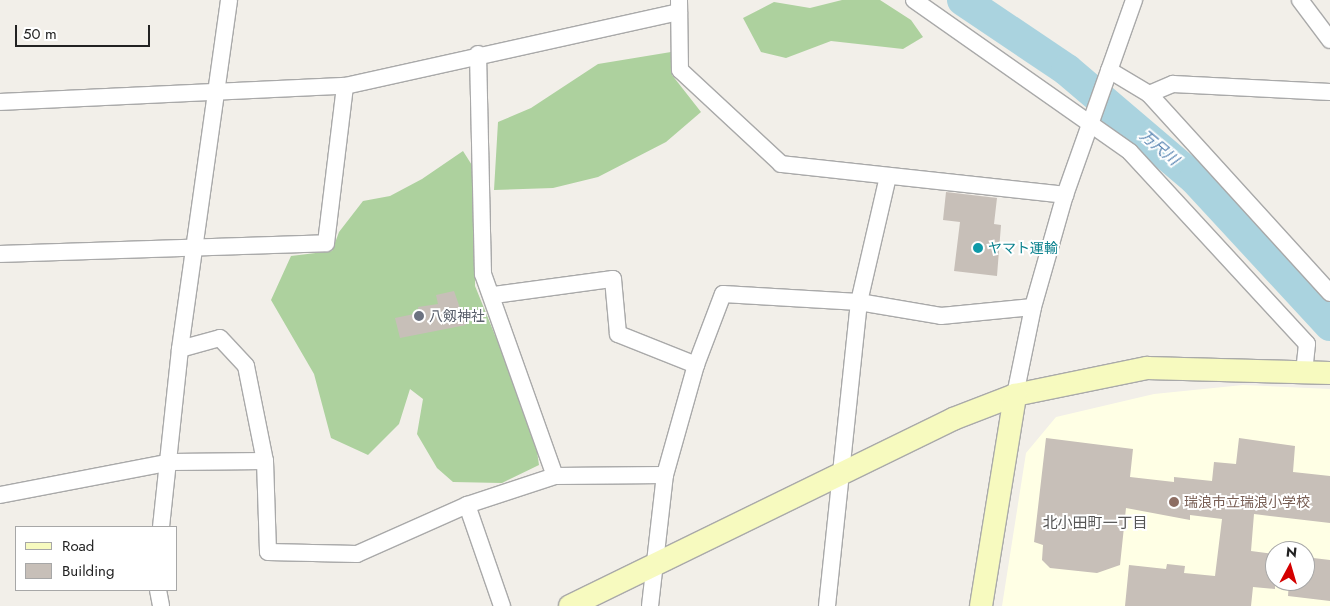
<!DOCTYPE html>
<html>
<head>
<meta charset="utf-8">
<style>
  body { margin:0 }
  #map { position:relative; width:1330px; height:606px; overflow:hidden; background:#f2efe9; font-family:Jost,"Noto Sans JP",sans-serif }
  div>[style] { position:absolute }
  .education>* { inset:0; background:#ffffe5 }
  .forest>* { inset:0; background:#add19e }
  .river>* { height:32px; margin:-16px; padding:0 16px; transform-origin:16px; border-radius:16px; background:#aad3df }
  .building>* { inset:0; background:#c7bfb8 }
  .roads { filter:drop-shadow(1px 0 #a9a9a9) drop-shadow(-1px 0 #a9a9a9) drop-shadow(0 1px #a9a9a9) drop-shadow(0 -1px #a9a9a9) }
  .street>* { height:16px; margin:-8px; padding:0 8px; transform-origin:8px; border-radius:8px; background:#fff }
  .secondary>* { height:22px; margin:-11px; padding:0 11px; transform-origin:11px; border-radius:11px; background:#f7fabf }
  .dots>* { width:14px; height:14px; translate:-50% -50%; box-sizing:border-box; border:2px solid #fff; border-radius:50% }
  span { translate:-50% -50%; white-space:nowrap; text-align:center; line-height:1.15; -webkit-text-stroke:4px #fff; paint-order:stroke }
  .culture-label { font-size:14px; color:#0d838f }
  .left { translate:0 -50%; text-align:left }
  .worship-label { font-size:14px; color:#5b616d }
  .education-label { font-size:14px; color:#785e54 }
  .water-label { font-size:15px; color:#4a7aab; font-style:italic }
  .neighbourhood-label { font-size:15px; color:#555 }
  .legend { position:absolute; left:15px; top:526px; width:162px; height:65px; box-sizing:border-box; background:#fff; border:1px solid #a7a7a7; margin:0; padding:6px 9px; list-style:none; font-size:15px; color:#222 }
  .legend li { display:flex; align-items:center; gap:10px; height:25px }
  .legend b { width:25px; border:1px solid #a7a7a7 }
  .north { position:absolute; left:1265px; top:541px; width:50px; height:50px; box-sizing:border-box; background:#fff; border:1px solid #a7a7a7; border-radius:50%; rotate:6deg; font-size:14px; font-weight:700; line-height:20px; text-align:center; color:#222 }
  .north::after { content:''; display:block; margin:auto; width:18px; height:22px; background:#d40000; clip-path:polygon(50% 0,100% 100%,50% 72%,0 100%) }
  .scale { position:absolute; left:15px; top:25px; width:135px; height:22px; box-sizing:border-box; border:2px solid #222; border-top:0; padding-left:6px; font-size:15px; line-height:18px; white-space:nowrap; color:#222; -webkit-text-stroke:4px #fff; paint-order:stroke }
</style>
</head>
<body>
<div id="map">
  <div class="education">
    <div style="clip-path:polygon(evenodd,1243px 385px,1330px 389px,1330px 606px,1002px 606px,1026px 453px,1056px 417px,1154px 394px,1243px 385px,1275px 551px,1305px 551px,1305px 581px,1275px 581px,1275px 551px)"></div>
  </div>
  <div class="forest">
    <div style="clip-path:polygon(842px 0,880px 0,911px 20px,923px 37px,903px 49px,831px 41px,786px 58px,761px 52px,743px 18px,774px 2px,810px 8px)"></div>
    <div style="clip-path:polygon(671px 52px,672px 75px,701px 112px,666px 142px,598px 177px,553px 188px,494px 190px,498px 122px,531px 108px,598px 64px)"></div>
    <div style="clip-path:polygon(463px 151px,475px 170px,475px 286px,534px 431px,539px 465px,502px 483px,453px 482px,437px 468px,417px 434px,423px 399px,410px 389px,399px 424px,368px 455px,331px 438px,314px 374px,271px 300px,291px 256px,332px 251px,339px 232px,363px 201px,390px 196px,422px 179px)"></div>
  </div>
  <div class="river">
    <div style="left:963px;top:0;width:125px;rotate:33.9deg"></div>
    <div style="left:1067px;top:70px;width:168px;rotate:40.4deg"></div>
    <div style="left:1195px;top:179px;width:199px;rotate:47.2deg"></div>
  </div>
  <div class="building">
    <div style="clip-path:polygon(946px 192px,997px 198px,994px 224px,1001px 225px,997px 276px,954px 271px,960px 222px,943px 220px)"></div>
    <div style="clip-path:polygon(454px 291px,466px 325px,400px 338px,395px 318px,419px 313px,418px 307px,438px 304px,436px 295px)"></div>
    <div style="clip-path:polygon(1046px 438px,1133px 449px,1130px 477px,1174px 482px,1174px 477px,1212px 481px,1214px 462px,1236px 464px,1239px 438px,1295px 446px,1293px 472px,1330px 476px,1330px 523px,1254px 514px,1251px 551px,1275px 554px,1275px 589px,1253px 587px,1251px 606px,1125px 606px,1129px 565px,1166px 569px,1167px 564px,1185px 566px,1184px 573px,1215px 576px,1222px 519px,1190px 515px,1190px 520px,1126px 508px,1120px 565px,1097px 573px,1050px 568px,1042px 560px,1043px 545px,1034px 542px)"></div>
    <div style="clip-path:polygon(1305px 557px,1330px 560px,1330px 601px,1288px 596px,1289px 581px,1305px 581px)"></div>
  </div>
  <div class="roads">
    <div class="street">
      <div style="left:679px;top:0;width:70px;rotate:89.2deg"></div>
      <div style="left:680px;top:70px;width:138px;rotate:42.9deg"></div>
      <div style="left:781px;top:164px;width:286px;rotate:6.2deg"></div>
      <div style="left:914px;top:0;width:264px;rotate:35.1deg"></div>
      <div style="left:1130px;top:152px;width:261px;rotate:47.3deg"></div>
      <div style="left:1307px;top:344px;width:28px;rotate:96deg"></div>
      <div style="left:1300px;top:0;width:50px;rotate:53.1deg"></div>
      <div style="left:478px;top:54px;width:220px;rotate:88.7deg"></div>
      <div style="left:483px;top:274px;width:214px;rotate:70.4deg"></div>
      <div style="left:1109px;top:70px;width:47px;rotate:31deg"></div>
      <div style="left:1149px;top:94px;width:269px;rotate:47.7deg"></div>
      <div style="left:1149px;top:94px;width:26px;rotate:-23deg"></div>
      <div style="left:1173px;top:84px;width:157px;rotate:2.9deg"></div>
      <div style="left:0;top:102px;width:345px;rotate:-2.7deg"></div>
      <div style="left:345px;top:86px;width:342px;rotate:-12.5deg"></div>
      <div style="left:0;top:254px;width:326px;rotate:-1.9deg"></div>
      <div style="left:326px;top:243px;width:158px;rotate:-83.1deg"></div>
      <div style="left:494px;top:295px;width:120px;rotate:-7.7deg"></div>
      <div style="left:613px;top:279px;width:55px;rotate:84.8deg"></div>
      <div style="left:618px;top:334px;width:84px;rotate:21.7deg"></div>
      <div style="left:180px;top:349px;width:41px;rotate:-15.4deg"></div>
      <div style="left:220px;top:338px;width:38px;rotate:47deg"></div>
      <div style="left:246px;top:366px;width:97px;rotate:78.7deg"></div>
      <div style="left:1015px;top:395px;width:90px;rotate:-78.4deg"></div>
      <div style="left:1033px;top:307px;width:116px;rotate:-74.1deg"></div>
      <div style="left:1065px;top:195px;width:207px;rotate:-70.5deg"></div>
      <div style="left:0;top:495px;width:174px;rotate:-10.9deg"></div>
      <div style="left:171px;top:462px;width:94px;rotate:-0.6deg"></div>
      <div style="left:265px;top:461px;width:91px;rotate:88.1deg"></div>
      <div style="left:268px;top:552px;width:89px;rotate:1.3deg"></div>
      <div style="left:357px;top:554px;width:120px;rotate:-24deg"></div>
      <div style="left:467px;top:505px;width:93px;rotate:-18.2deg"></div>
      <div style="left:555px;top:476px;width:110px;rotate:-0.5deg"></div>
      <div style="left:467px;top:505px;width:107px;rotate:70.9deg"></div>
      <div style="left:161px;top:527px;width:179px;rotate:-83.9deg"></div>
      <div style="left:180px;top:349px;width:352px;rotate:-82deg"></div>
      <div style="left:158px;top:590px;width:16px;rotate:79deg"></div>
      <div style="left:650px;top:606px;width:132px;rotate:-83.5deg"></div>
      <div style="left:665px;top:475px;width:114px;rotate:-74.3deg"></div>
      <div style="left:696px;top:365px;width:76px;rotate:-69.2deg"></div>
      <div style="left:723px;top:294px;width:136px;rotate:3.4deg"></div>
      <div style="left:859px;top:302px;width:83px;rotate:9.7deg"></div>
      <div style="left:941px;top:316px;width:92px;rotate:-5.6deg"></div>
      <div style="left:827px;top:606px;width:306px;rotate:-84deg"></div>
      <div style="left:859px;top:302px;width:129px;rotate:-77deg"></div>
    </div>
    <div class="secondary">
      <div style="left:570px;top:606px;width:426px;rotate:-26deg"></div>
      <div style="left:953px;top:419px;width:66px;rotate:-21.2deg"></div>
      <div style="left:1015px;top:395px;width:135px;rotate:-11.6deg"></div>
      <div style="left:1147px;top:368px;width:183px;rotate:1.6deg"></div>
      <div style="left:981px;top:606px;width:214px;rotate:-80.8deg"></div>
    </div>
  </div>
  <div class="dots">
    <div style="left:978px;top:248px;background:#0f9aa8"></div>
    <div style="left:419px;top:316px;background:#6b7280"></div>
    <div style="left:1174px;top:502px;background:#8d6e63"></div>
  </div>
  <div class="culture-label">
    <span class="left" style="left:988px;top:248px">ヤマト運輸</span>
  </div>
  <div class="worship-label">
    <span class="left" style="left:429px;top:316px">八剱神社</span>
  </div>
  <div class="education-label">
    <span class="left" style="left:1184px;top:502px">瑞浪市立瑞浪小学校</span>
  </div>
  <div class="water-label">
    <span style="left:1159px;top:148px;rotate:40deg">万尺川</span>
  </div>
  <div class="neighbourhood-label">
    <span style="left:1095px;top:524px">北小田町一丁目</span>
  </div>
  <ul class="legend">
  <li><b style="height:6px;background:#f7fabf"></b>Road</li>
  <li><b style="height:14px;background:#c7bfb8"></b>Building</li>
  </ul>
  <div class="north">N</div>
  <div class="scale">50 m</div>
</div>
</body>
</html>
